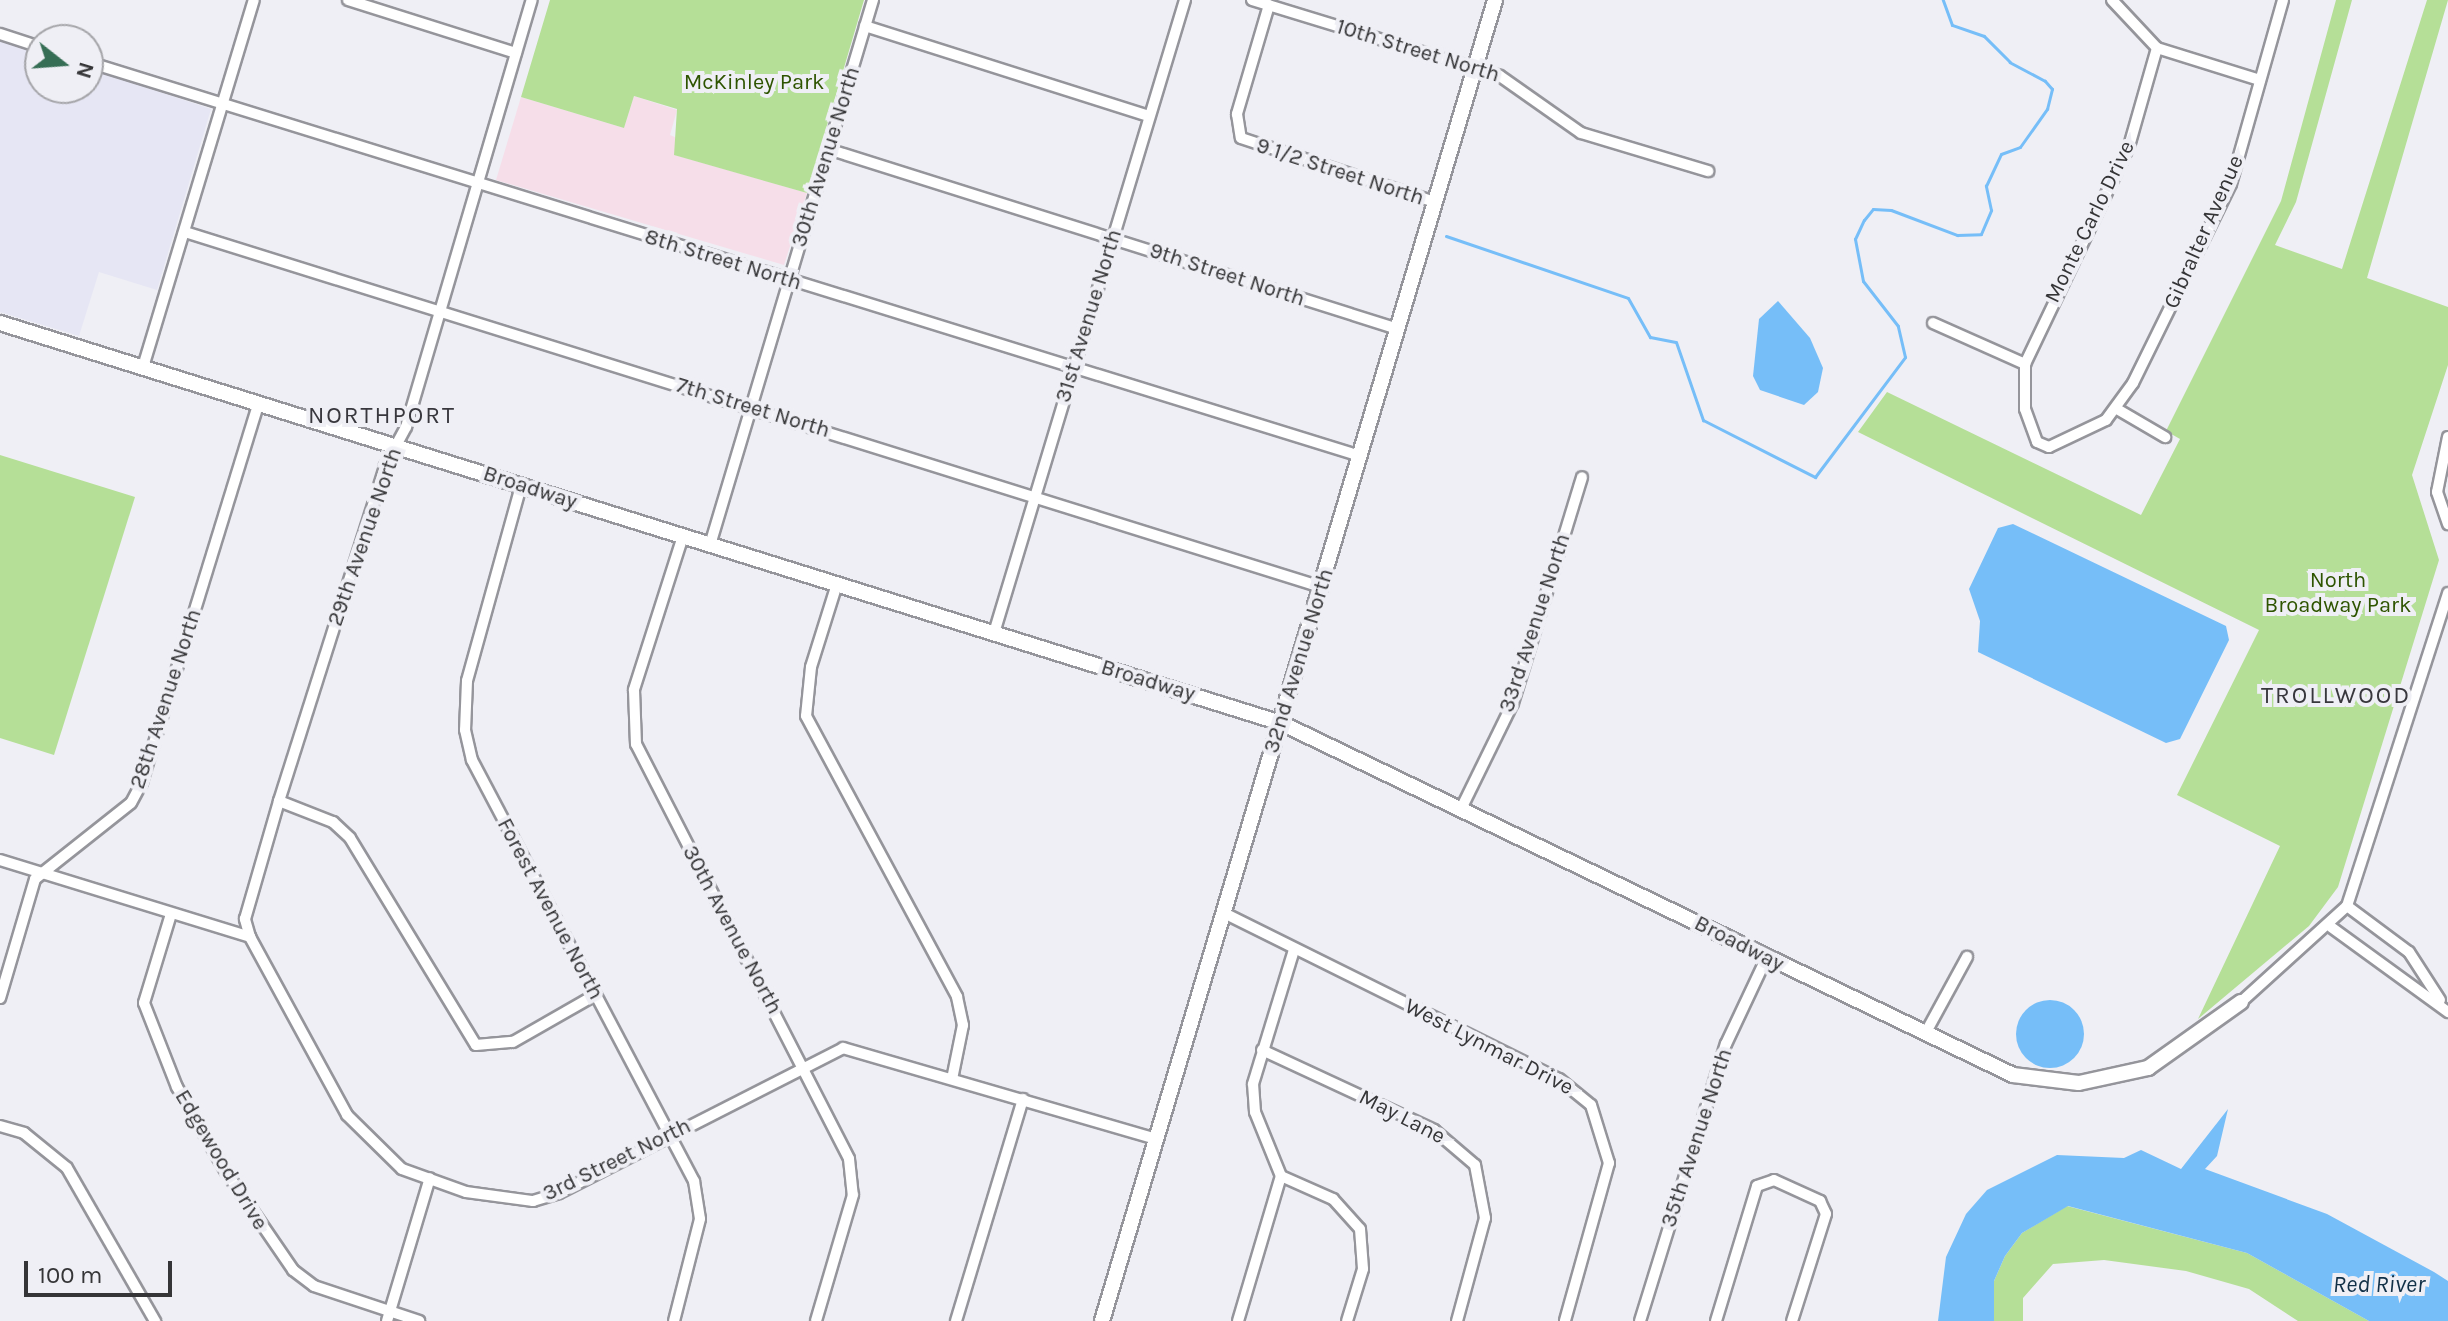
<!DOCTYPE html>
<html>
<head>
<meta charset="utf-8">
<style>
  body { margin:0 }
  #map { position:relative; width:2448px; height:1321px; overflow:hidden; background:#efeff5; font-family:Karla,sans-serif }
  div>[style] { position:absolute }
  .built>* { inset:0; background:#e6e6f4 }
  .education>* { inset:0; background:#f6dee9 }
  .green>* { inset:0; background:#b5df97 }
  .water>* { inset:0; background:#76bef8 }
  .round { border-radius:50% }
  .stream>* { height:3px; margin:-1.5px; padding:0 1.5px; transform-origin:1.5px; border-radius:1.5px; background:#76bef8 }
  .roads { filter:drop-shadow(2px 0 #95959b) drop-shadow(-2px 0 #95959b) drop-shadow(0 2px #95959b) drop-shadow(0 -2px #95959b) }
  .street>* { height:10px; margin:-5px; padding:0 5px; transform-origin:5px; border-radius:5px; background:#fff }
  .secondary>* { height:14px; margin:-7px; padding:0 7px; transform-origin:7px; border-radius:7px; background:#fff }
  span { translate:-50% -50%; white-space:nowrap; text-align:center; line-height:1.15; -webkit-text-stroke:8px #efeff5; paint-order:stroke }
  .street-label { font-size:22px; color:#353537 }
  .park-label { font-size:22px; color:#2e5400 }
  .neighbourhood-label { font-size:24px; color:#38373d; letter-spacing:2px }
  .water-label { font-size:24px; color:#113047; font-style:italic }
  .north { position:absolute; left:24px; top:24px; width:80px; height:80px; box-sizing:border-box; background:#efeff5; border:2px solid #a5a5a9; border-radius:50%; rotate:107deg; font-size:22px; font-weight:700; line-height:32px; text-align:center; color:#353537 }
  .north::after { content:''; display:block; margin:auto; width:28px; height:36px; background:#366e55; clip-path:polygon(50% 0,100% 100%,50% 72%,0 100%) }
  .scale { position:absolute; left:24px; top:1261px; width:148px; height:36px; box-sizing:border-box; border:4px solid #353537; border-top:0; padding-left:10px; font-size:24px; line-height:28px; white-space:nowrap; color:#353537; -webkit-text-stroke:6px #efeff5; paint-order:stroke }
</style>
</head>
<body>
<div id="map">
  <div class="built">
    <div style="clip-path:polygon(0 40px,40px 53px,40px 88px,88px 88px,88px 68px,211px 109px,157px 290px,99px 272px,79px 336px,0 312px)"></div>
  </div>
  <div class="education">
    <div style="clip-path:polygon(634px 96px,677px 110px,670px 135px,679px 139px,675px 155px,807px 193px,784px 265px,496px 180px,521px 97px,624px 128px)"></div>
  </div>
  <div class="green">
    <div style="clip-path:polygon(550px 0,864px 0,807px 193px,674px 155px,677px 109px,634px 96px,624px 128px,521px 97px)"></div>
    <div style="clip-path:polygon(2336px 0,2352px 0,2296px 202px,2275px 245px,2342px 269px,2427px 0,2448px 0,2367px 278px,2448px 307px,2448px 365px,2412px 475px,2439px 560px,2338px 887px,2309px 926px,2198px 1019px,2280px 846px,2177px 795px,2259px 630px,1858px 432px,1887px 392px,2141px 515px,2180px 439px,2166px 431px,2281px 201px)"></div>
    <div style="clip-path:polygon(0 455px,135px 497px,54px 755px,0 738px)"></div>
    <div style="clip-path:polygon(2067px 1206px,2247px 1253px,2369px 1321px,2298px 1321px,2249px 1289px,2186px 1271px,2104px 1260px,2053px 1264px,2023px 1298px,2023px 1321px,1994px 1321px,1994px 1281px,2005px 1256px,2022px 1233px)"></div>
  </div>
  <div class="water">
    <div style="clip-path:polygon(1778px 301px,1810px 338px,1823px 368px,1818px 392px,1804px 405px,1760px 390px,1753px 376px,1759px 319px)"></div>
    <div style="clip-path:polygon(2013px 524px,2226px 626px,2229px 640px,2180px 739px,2166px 743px,1978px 652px,1980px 621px,1969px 589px,1998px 528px)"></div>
    <div class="round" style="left:2016px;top:1000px;width:68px;height:68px"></div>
    <div style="clip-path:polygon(2228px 1109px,2217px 1156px,2205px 1169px,2327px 1214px,2434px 1272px,2448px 1281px,2448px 1321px,2369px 1321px,2247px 1253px,2068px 1206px,2022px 1233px,2005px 1256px,1994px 1281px,1994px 1321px,1938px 1321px,1946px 1257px,1966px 1214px,1987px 1190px,2057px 1155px,2124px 1158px,2141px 1150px,2181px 1169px)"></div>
  </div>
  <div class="stream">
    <div style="left:1446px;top:236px;width:192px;rotate:18.8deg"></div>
    <div style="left:1628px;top:298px;width:45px;rotate:60.6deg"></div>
    <div style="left:1650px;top:337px;width:26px;rotate:11deg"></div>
    <div style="left:1676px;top:342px;width:83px;rotate:70.9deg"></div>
    <div style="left:1703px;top:420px;width:126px;rotate:27deg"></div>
    <div style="left:1815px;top:477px;width:150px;rotate:-53.1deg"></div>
    <div style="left:1905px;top:357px;width:32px;rotate:-103deg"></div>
    <div style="left:1898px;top:326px;width:57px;rotate:-127.9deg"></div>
    <div style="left:1863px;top:281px;width:43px;rotate:-100.8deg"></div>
    <div style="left:1855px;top:239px;width:21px;rotate:-65deg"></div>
    <div style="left:1864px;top:220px;width:14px;rotate:-51deg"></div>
    <div style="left:1873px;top:209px;width:18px;rotate:3deg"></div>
    <div style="left:1891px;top:210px;width:71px;rotate:20.7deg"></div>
    <div style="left:1957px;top:235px;width:24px;rotate:-2deg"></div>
    <div style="left:1981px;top:234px;width:26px;rotate:-67deg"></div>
    <div style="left:1991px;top:210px;width:25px;rotate:-102deg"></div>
    <div style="left:1986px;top:186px;width:35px;rotate:-65deg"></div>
    <div style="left:2001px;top:154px;width:20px;rotate:-20deg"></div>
    <div style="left:2020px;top:147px;width:47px;rotate:-54.6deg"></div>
    <div style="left:2047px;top:109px;width:21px;rotate:-76deg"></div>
    <div style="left:2052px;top:89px;width:11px;rotate:-131deg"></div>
    <div style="left:2045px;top:81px;width:40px;rotate:-152deg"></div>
    <div style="left:2010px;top:62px;width:37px;rotate:-135deg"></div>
    <div style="left:1984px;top:36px;width:34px;rotate:-161deg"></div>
    <div style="left:1952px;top:25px;width:27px;rotate:-110deg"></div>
  </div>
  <div class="roads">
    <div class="street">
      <div style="left:348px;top:0;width:176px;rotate:17.5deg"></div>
      <div style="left:1252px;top:0;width:259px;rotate:17deg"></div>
      <div style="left:1500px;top:76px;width:99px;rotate:35.1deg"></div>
      <div style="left:1581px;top:133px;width:133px;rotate:16.7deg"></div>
      <div style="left:2112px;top:0;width:66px;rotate:46.8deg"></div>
      <div style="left:2157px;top:48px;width:102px;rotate:105.9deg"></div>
      <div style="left:2129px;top:146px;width:242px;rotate:115.5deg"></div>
      <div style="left:2025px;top:364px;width:45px;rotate:90deg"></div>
      <div style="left:2025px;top:409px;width:35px;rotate:70deg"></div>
      <div style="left:2037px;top:442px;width:13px;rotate:23deg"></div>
      <div style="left:2049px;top:447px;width:63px;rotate:-25.3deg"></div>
      <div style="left:2106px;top:420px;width:46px;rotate:-53.9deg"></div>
      <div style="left:2133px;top:383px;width:222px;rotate:-63.8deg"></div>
      <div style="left:2231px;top:184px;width:191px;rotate:-74.2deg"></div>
      <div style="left:1269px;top:5px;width:114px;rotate:106.4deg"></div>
      <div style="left:1237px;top:114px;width:24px;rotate:81deg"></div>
      <div style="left:1241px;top:138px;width:204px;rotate:18.3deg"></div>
      <div style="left:865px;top:26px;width:298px;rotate:17.6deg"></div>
      <div style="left:0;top:34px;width:42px;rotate:18deg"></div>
      <div style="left:2157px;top:48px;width:108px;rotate:17.3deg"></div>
      <div style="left:88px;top:62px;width:1332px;rotate:17.21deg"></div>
      <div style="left:828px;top:149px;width:598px;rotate:17.53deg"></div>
      <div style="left:185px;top:232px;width:1190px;rotate:17.35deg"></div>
      <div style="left:1933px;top:323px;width:101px;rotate:24deg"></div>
      <div style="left:143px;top:367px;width:383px;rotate:-73.2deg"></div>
      <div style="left:2117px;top:409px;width:56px;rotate:30.3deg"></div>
      <div style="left:2448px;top:437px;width:56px;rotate:101.3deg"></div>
      <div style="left:2437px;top:492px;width:34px;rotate:71deg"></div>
      <div style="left:521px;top:486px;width:202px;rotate:105.5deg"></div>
      <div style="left:467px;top:681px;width:49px;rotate:92.3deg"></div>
      <div style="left:465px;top:730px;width:31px;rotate:77deg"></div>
      <div style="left:472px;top:760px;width:476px;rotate:62.2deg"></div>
      <div style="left:694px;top:1181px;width:38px;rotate:81deg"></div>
      <div style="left:700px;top:1219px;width:105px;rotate:104.3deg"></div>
      <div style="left:683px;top:536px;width:162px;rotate:107.7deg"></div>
      <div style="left:634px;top:690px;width:54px;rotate:87.9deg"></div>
      <div style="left:636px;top:744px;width:466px;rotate:62.8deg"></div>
      <div style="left:849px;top:1159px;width:36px;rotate:84deg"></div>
      <div style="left:853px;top:1195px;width:131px;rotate:106.4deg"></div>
      <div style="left:710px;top:545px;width:569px;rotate:-73.35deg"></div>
      <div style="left:837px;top:584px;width:87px;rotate:107.4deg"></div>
      <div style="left:811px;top:667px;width:49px;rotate:95.8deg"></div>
      <div style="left:806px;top:716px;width:319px;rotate:61.7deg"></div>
      <div style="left:957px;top:997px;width:29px;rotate:78deg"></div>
      <div style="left:963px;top:1025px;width:55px;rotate:101.5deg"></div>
      <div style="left:994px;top:633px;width:661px;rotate:-73.21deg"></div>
      <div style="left:279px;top:801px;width:58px;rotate:21.3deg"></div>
      <div style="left:333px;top:822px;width:23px;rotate:43deg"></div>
      <div style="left:350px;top:838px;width:242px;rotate:58.7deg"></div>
      <div style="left:476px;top:1045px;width:37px;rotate:-5deg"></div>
      <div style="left:513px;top:1042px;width:95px;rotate:-29.8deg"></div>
      <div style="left:1460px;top:811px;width:120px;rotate:-63.9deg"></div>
      <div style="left:1513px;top:703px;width:236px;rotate:-73deg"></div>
      <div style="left:0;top:860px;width:262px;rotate:17.1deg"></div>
      <div style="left:250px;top:937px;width:203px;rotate:61.4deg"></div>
      <div style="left:347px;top:1115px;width:77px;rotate:44.5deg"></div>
      <div style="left:402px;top:1169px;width:68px;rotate:19.8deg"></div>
      <div style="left:466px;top:1192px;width:68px;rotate:7.7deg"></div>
      <div style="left:533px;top:1201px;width:27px;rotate:-17deg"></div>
      <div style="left:559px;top:1193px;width:319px;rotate:-27deg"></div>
      <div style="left:843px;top:1048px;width:327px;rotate:16.2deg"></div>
      <div style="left:2347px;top:906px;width:77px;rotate:36.6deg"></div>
      <div style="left:2409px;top:952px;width:57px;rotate:57.1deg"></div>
      <div style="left:1224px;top:913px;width:374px;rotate:26.4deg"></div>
      <div style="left:1559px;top:1079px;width:41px;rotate:39.1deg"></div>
      <div style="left:1591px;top:1105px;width:61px;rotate:72.8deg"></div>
      <div style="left:1609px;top:1163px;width:164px;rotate:105.6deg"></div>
      <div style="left:171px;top:914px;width:93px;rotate:106.9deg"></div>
      <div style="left:144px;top:1003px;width:90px;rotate:68.6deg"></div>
      <div style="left:177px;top:1087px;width:98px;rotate:60deg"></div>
      <div style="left:226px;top:1172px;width:119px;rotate:55.6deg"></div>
      <div style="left:293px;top:1270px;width:26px;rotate:37deg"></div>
      <div style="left:314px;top:1286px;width:111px;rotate:18.4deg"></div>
      <div style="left:2331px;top:927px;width:145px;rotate:36deg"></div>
      <div style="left:250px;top:937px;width:19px;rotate:-106deg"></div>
      <div style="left:245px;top:919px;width:123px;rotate:-73.9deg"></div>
      <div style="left:279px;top:801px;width:351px;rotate:-72.4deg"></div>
      <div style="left:385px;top:466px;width:44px;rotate:-61.7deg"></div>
      <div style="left:406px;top:427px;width:445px;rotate:-73.6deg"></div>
      <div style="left:0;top:998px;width:124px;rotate:-73.6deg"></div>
      <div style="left:35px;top:879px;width:122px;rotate:-38.4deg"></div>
      <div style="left:131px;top:803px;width:24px;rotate:-62deg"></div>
      <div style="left:142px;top:782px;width:395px;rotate:-72.9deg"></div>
      <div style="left:2241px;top:1002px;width:143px;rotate:-42.2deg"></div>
      <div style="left:2347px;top:906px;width:329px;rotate:-72.1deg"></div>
      <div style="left:1925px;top:1034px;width:88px;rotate:-61.4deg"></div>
      <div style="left:1262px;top:1050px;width:190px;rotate:24.9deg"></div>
      <div style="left:1434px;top:1130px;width:54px;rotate:40.5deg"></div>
      <div style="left:1475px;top:1165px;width:54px;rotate:79.3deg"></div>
      <div style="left:1485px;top:1218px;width:107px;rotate:105.2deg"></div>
      <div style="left:0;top:1126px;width:25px;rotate:16deg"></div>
      <div style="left:24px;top:1133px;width:55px;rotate:39.1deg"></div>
      <div style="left:67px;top:1168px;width:177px;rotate:60.1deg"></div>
      <div style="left:1281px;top:1176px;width:57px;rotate:23.9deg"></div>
      <div style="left:1333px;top:1199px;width:40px;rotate:48deg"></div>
      <div style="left:1360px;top:1229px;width:40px;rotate:85.7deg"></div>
      <div style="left:1363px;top:1269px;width:54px;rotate:107.1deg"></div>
      <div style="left:387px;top:1321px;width:149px;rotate:-73.3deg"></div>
      <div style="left:956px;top:1321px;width:232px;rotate:-73.2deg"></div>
      <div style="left:1238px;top:1321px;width:151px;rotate:-73.5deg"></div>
      <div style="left:1281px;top:1176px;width:69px;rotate:-112.1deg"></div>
      <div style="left:1255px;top:1112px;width:28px;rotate:-94deg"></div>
      <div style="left:1253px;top:1084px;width:140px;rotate:-73deg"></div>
      <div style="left:1640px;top:1321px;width:290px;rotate:-72.8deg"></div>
      <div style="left:1726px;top:1044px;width:94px;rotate:-64.8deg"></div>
      <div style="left:1716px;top:1321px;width:141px;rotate:-73.1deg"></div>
      <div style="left:1757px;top:1186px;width:18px;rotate:-19deg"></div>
      <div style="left:1774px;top:1180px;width:51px;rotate:24.5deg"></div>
      <div style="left:1820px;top:1201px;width:14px;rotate:65deg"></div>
      <div style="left:1826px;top:1214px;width:112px;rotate:107.6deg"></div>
    </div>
    <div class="secondary">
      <div style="left:0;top:323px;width:1342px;rotate:17.34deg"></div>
      <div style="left:1281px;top:723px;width:812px;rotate:25.68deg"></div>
      <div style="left:2013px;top:1075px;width:66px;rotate:6.9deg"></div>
      <div style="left:2079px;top:1083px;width:71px;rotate:-12.3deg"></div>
      <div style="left:2148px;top:1068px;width:114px;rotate:-35.4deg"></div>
      <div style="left:1102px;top:1321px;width:1378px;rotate:-73.43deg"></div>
    </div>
  </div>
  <div class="street-label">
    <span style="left:1418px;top:51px;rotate:17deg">10th Street North</span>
    <span style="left:826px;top:157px;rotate:-73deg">30th Avenue North</span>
    <span style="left:1340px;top:172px;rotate:18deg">9 1/2 Street North</span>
    <span style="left:2090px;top:222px;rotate:-64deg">Monte Carlo Drive</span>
    <span style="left:2204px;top:232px;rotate:-66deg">Gibralter Avenue</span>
    <span style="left:723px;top:260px;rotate:17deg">8th Street North</span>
    <span style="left:1227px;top:275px;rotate:18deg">9th Street North</span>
    <span style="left:1089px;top:316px;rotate:-73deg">31st Avenue North</span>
    <span style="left:753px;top:408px;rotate:17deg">7th Street North</span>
    <span style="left:530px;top:488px;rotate:18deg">Broadway</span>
    <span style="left:365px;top:537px;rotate:-71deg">29th Avenue North</span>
    <span style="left:1535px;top:623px;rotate:-72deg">33rd Avenue North</span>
    <span style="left:1299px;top:661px;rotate:-73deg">32nd Avenue North</span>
    <span style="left:1148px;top:681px;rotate:17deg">Broadway</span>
    <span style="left:166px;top:699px;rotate:-72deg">28th Avenue North</span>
    <span style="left:550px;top:909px;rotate:62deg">Forest Avenue North</span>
    <span style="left:732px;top:930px;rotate:62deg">30th Avenue North</span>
    <span style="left:1739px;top:944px;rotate:27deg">Broadway</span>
    <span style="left:1489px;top:1047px;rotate:27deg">West Lynmar Drive</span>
    <span style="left:1402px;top:1117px;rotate:27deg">May Lane</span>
    <span style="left:1697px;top:1138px;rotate:-72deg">35th Avenue North</span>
    <span style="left:221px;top:1160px;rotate:59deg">Edgewood Drive</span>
    <span style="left:617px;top:1160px;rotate:-26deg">3rd Street North</span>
  </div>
  <div class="park-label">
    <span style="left:754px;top:83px">McKinley Park</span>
    <span style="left:2338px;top:593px">North<br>Broadway Park</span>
  </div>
  <div class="neighbourhood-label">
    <span style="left:382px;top:416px">NORTHPORT</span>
    <span style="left:2336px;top:696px">TROLLWOOD</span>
  </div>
  <div class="water-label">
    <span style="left:2379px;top:1285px">Red River</span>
  </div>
  <div class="north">N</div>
  <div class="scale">100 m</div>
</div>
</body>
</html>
